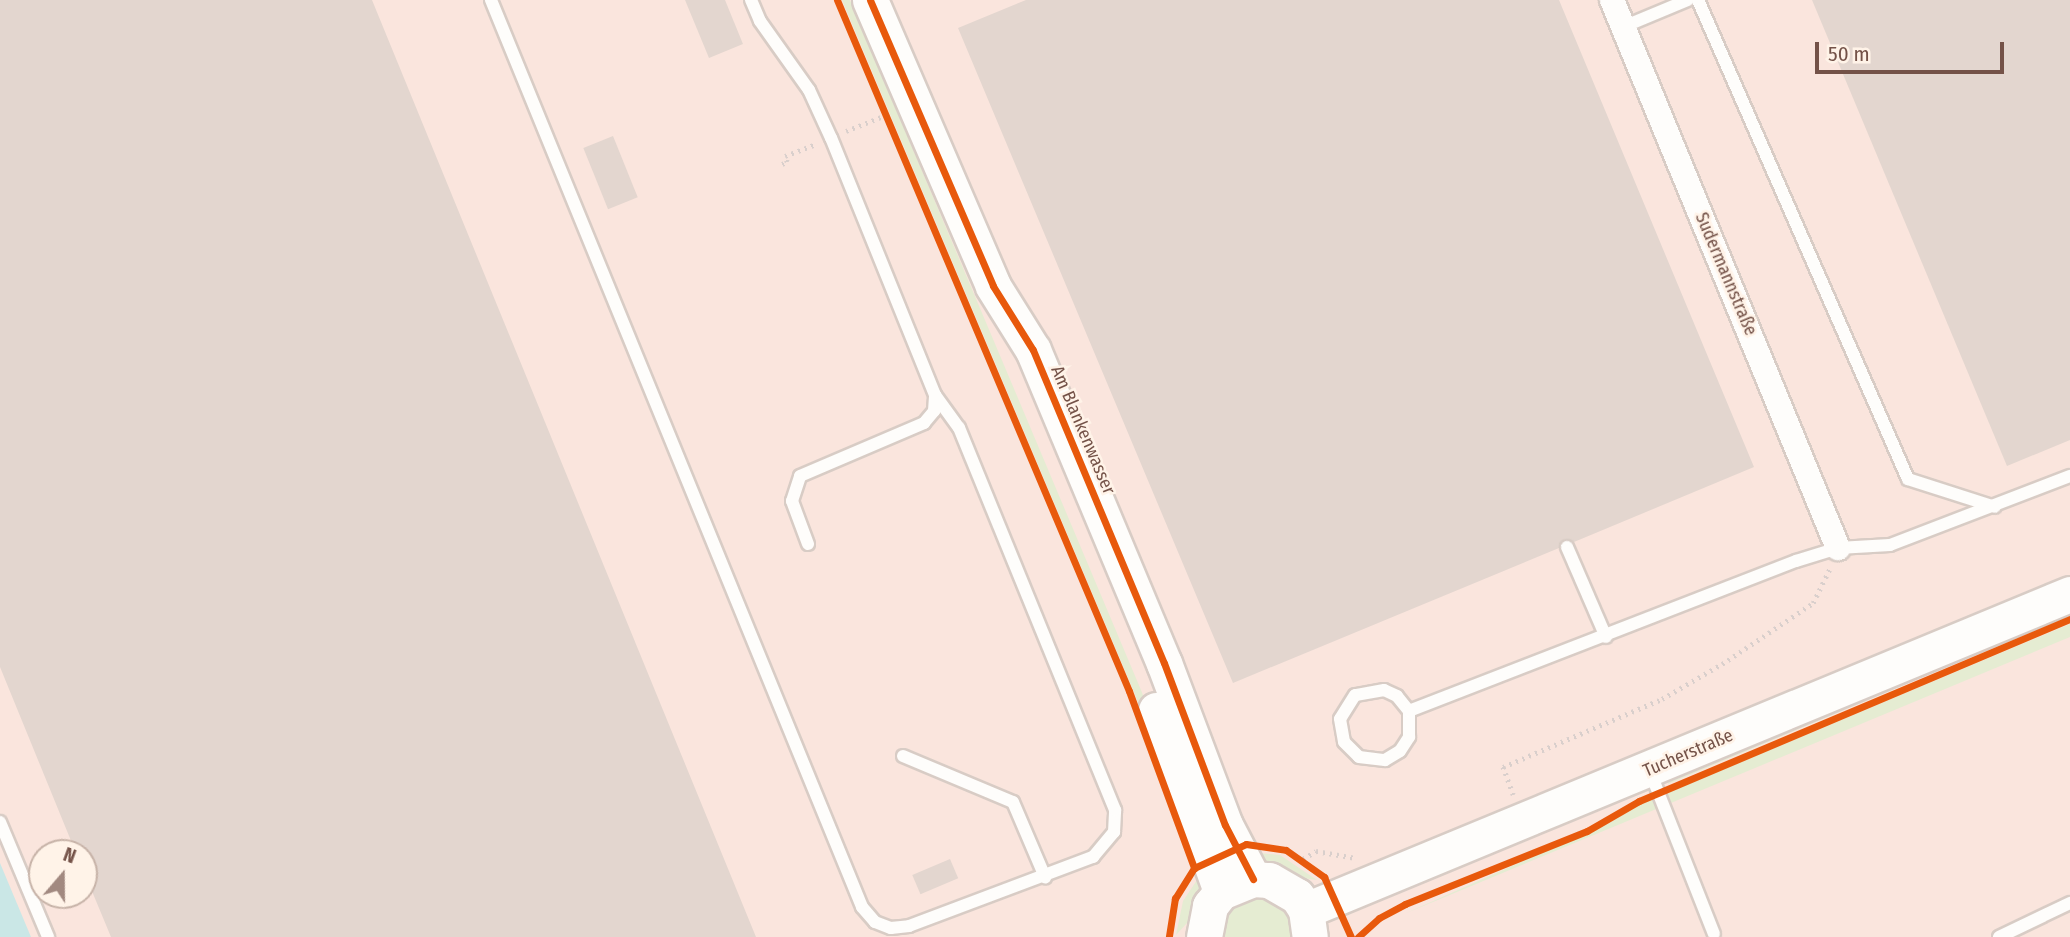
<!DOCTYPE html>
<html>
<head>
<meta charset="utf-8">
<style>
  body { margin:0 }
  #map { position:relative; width:2070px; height:937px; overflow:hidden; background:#f7efe7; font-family:"Fira Sans Condensed",sans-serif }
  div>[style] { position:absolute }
  .commercial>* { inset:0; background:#fae5dd }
  .green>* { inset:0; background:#e5ecd2 }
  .water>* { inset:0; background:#cae7e6 }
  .building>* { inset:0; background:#e3d6cf; transform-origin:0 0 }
  .path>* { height:4.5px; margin-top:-2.25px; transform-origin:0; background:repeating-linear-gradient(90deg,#d9cfcc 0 2px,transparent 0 7px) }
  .roads { filter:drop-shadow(2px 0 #d8ccc5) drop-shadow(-2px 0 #d8ccc5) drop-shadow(0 2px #d8ccc5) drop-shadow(0 -2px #d8ccc5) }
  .lane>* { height:12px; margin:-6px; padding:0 6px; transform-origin:6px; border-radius:6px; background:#fefdfb }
  .street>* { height:24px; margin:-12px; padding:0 12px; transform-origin:12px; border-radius:12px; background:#fefdfb }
  .secondary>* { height:35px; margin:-17.5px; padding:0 17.5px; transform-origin:17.5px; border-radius:17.5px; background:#fefdfb }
  .cycleway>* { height:7px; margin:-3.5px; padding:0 3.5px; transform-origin:3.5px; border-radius:3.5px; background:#e8590c }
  span { translate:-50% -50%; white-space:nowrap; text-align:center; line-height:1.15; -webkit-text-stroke:5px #fff3e8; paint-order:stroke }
  .street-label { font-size:18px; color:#745248 }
  .north { position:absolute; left:28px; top:839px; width:70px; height:70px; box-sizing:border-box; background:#fff3e8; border:2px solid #c7b3a8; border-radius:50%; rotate:20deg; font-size:19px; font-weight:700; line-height:28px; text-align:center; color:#745248 }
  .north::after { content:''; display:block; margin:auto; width:24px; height:32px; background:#a28980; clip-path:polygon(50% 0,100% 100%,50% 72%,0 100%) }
  .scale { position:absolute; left:1815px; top:42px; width:189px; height:32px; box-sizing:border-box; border:4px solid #745248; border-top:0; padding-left:9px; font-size:21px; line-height:24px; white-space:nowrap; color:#745248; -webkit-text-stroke:5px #fff3e8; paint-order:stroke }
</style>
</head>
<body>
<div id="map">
  <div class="commercial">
    <div style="clip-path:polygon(evenodd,0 0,2070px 0,2070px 937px,0 937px,0 0,42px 853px,84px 853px,84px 895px,42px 895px,42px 853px)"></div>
  </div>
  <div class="green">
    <div style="clip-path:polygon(842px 0,850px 0,1141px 690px,1201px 851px,1193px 850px,1134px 692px)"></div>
    <div style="clip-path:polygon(2070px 610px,2070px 615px,1668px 784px,1669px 777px)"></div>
    <div style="clip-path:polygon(2070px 624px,2070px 637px,1404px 914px,1611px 822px,1639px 805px)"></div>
    <div style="clip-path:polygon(1250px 852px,1280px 855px,1317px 880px,1295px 877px)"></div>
    <div style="clip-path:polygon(1203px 871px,1202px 890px,1188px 922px,1176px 935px,1183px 901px)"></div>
    <div style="clip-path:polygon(1247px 895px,1272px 897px,1291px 914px,1295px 937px,1218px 937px,1225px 909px)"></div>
  </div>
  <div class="water">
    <div style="clip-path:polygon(0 863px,31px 937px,0 937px)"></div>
  </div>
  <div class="building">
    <div style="clip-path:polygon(0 0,372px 0,756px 937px,111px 937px,84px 872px,84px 853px,76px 853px,0 667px)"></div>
    <div style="clip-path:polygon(685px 0,725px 0,743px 44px,709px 58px)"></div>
    <div style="clip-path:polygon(1026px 0,1559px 0,1754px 467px,1574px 542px,1564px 539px,1559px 548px,1233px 683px,958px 28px)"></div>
    <div style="clip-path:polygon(1812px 0,2070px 0,2070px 440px,2007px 466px)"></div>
    <div style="left:613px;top:136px;width:66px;height:32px;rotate:68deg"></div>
    <div style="left:950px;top:859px;width:21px;height:41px;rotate:67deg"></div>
  </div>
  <div class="path">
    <div style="left:846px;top:131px;width:43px;rotate:-21.8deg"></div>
    <div style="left:782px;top:164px;width:5px;rotate:-22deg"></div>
    <div style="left:787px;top:162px;width:6px;rotate:-108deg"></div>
    <div style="left:785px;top:156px;width:33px;rotate:-21deg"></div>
    <div style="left:1513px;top:795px;width:30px;rotate:-110deg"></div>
    <div style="left:1503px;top:767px;width:173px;rotate:-23.2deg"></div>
    <div style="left:1662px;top:699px;width:69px;rotate:-30.3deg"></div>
    <div style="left:1722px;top:664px;width:110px;rotate:-33.8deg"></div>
    <div style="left:1813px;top:603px;width:39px;rotate:-64deg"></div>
    <div style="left:1303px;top:859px;width:15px;rotate:-32deg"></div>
    <div style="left:1316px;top:851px;width:39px;rotate:10deg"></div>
  </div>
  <div class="roads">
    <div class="lane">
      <div style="left:491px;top:0;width:980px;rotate:67.75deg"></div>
      <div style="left:862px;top:907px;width:20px;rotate:49deg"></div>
      <div style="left:875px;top:922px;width:17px;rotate:21deg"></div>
      <div style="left:891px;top:928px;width:18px;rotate:-6deg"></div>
      <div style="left:909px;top:926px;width:197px;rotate:-20.6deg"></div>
      <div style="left:1093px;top:857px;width:33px;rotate:-50deg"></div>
      <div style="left:1114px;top:832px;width:22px;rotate:-87deg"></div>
      <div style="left:1115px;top:810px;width:413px;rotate:-112.2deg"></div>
      <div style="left:959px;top:428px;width:41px;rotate:-126deg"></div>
      <div style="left:935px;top:395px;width:277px;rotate:-112deg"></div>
      <div style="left:831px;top:138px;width:53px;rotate:-114.6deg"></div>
      <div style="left:809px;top:90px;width:85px;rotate:-125.4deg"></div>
      <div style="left:760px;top:21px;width:23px;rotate:-113deg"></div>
      <div style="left:1698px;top:0;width:523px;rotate:66.33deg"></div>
      <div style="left:1908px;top:479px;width:91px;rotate:17.8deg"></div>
      <div style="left:1623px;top:27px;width:70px;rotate:-22.6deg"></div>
      <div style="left:808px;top:544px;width:46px;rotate:-110.4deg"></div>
      <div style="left:792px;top:501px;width:26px;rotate:-72deg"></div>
      <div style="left:800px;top:476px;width:135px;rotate:-23.1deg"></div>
      <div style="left:924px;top:423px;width:16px;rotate:-50deg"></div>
      <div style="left:934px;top:411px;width:16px;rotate:-86deg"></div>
      <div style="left:1567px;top:547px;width:98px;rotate:66.6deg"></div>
      <div style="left:1409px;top:711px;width:19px;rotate:-129deg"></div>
      <div style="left:1397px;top:696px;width:14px;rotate:-155deg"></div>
      <div style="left:1384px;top:690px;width:29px;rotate:170deg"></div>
      <div style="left:1355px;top:695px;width:28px;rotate:122deg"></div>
      <div style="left:1340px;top:719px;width:23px;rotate:80deg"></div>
      <div style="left:1344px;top:742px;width:21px;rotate:45deg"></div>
      <div style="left:1359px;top:757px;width:26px;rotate:7deg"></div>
      <div style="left:1385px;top:760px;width:17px;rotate:-31deg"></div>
      <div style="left:1400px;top:751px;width:17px;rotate:-57deg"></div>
      <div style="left:1409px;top:737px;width:26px;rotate:-90deg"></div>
      <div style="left:1409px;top:711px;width:415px;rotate:-21.2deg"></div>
      <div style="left:1796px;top:561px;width:44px;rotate:-17.2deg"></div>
      <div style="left:1838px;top:548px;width:52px;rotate:-3.3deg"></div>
      <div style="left:1890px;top:545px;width:193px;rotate:-21deg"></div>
      <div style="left:903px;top:756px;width:119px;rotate:22.7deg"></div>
      <div style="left:1013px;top:802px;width:82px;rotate:66.9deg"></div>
      <div style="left:1649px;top:769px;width:177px;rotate:68.5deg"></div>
      <div style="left:0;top:822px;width:125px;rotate:67.3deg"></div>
      <div style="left:1999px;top:937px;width:79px;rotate:-25.6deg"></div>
    </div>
    <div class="street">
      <div style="left:1612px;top:0;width:593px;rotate:67.59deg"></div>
    </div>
    <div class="secondary">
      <div style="left:870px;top:0;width:311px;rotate:66.7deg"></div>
      <div style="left:993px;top:286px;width:75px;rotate:58deg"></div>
      <div style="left:1033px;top:350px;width:339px;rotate:67.3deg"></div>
      <div style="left:1164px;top:663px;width:173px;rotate:69.4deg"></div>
      <div style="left:1225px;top:825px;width:61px;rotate:62.6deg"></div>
      <div style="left:1156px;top:710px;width:193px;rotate:70.3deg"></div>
      <div style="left:1306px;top:910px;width:827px;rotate:-22.47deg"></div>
      <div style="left:1204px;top:937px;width:32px;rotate:-79deg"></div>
      <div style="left:1210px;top:906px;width:18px;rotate:-52deg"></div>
      <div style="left:1221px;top:892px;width:35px;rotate:-22deg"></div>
      <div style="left:1253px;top:879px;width:16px;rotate:4deg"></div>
      <div style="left:1269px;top:880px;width:32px;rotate:30deg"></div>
      <div style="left:1297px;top:896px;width:17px;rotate:57deg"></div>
      <div style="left:1306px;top:910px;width:27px;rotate:82deg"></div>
    </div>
  </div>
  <div class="cycleway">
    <div style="left:837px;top:0;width:750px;rotate:67.09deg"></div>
    <div style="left:1129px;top:691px;width:189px;rotate:69.8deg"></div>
    <div style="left:1194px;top:868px;width:36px;rotate:122deg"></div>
    <div style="left:1175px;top:898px;width:39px;rotate:99deg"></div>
    <div style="left:870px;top:0;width:311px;rotate:66.7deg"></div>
    <div style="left:993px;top:286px;width:75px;rotate:58deg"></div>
    <div style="left:1033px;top:350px;width:339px;rotate:67.3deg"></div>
    <div style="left:1164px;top:663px;width:173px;rotate:69.4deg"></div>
    <div style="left:1225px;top:825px;width:61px;rotate:62.6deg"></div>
    <div style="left:1194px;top:868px;width:57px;rotate:-24.8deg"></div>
    <div style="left:1246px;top:844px;width:40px;rotate:8.5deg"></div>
    <div style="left:1286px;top:850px;width:47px;rotate:35.4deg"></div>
    <div style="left:1324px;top:877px;width:66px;rotate:65.8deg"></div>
    <div style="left:1358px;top:937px;width:28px;rotate:-42deg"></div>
    <div style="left:1379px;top:918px;width:30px;rotate:-28deg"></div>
    <div style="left:1405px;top:904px;width:196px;rotate:-21.9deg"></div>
    <div style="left:1587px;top:831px;width:60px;rotate:-30deg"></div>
    <div style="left:1639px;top:801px;width:468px;rotate:-22.9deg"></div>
  </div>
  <div class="street-label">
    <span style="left:1726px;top:274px;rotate:67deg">Sudermannstraße</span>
    <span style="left:1083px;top:430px;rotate:67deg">Am Blankenwasser</span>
    <span style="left:1688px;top:753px;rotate:-23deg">Tucherstraße</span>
  </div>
  <div class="north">N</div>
  <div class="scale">50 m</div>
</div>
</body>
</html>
